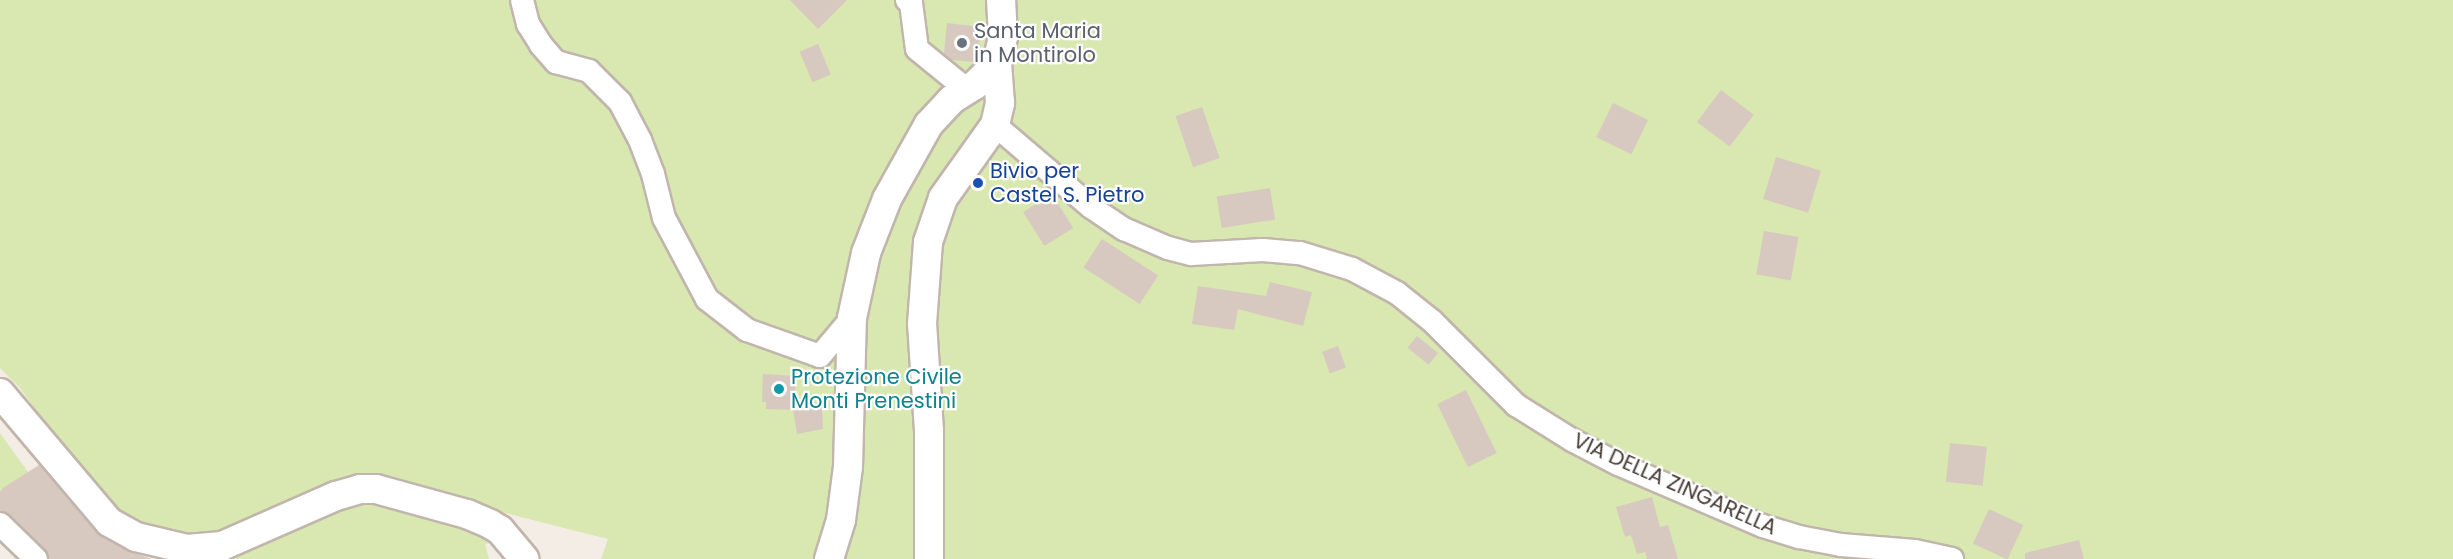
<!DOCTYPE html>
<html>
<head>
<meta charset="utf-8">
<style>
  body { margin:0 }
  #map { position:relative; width:2453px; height:559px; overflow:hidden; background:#f3ede6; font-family:Poppins,sans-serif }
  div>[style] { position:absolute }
  .green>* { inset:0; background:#d9e7b0 }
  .building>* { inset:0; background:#d7c9bf; transform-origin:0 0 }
  .roads { filter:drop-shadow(2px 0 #c1b5ac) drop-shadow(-2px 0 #c1b5ac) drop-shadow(0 2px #c1b5ac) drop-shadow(0 -2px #c1b5ac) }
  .minor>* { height:22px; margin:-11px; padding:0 11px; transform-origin:11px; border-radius:11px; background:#fff }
  .tertiary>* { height:28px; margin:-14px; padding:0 14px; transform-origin:14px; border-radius:14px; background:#fff }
  .dots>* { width:16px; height:16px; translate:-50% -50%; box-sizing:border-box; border:3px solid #fff; border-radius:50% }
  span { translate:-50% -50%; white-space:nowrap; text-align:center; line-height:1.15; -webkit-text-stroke:4.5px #fff; paint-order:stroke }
  .worship-label { font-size:21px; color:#5b616d }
  .left { translate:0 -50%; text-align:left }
  .transit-label { font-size:21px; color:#164399 }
  .culture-label { font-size:21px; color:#0d838f }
  .street-label { font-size:21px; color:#463c36 }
</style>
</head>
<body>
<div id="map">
  <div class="green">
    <div style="clip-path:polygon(0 0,2453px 0,2453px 559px,601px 559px,608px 539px,370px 479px,342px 479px,210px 538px,157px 533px,124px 517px,82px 474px,20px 388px,0 368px)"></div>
    <div style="clip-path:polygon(0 433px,28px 472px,0 492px)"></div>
    <div style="clip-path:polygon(387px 499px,497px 541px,485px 544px,489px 559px,236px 559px,237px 556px,337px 503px)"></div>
  </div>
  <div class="building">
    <div style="clip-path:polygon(790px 0,847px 0,818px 29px)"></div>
    <div style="clip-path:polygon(947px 23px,981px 27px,978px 59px,974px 62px,952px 60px,944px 53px)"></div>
    <div style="left:818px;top:44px;width:33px;height:20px;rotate:67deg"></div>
    <div style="left:1721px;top:90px;width:41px;height:40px;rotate:37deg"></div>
    <div style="left:1613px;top:103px;width:39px;height:38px;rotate:26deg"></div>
    <div style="left:1202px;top:107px;width:54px;height:28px;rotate:71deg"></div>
    <div style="left:1776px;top:157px;width:47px;height:44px;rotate:17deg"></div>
    <div style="left:1270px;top:188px;width:32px;height:54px;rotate:81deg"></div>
    <div style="left:1052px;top:194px;width:40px;height:34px;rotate:58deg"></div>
    <div style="left:1764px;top:231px;width:35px;height:44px;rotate:10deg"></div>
    <div style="left:1102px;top:239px;width:67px;height:34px;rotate:33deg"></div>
    <div style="clip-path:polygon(1270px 282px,1312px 292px,1303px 326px,1238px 309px,1234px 330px,1192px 324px,1198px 286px,1266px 296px)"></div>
    <div style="left:1417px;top:336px;width:27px;height:15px;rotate:39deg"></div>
    <div style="left:1338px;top:346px;width:23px;height:17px;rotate:70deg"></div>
    <div style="clip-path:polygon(763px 374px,796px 376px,795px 406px,822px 403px,823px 429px,797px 434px,793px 410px,766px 409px,766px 402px,762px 402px)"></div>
    <div style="left:1466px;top:390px;width:70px;height:32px;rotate:64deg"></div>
    <div style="left:1950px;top:443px;width:37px;height:39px;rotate:6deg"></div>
    <div style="clip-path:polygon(39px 465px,97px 533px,128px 551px,152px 559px,49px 559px,45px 549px,9px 514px,0 511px,0 492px,3px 488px)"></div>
    <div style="clip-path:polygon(1652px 497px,1660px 527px,1668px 525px,1678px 559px,1647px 559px,1645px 552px,1637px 554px,1631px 535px,1625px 537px,1616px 507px)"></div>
    <div style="left:1989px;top:509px;width:38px;height:38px;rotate:25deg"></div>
    <div style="clip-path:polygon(2079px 540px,2084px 559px,2025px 559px,2025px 553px)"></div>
  </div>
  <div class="roads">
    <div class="minor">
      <div style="left:522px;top:0;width:25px;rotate:76deg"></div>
      <div style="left:528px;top:24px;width:25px;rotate:58deg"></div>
      <div style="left:541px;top:45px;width:23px;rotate:49deg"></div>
      <div style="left:556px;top:62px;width:34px;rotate:15deg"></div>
      <div style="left:589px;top:71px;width:44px;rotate:45deg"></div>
      <div style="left:620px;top:102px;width:43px;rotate:62.2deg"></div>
      <div style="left:640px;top:140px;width:36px;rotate:69deg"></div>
      <div style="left:653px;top:174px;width:45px;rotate:76deg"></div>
      <div style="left:664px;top:218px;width:92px;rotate:62deg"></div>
      <div style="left:707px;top:299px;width:51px;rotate:37.8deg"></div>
      <div style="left:747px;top:330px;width:77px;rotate:19.6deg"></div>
      <div style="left:820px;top:356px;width:50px;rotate:-49.9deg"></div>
      <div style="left:907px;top:0;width:5px;rotate:37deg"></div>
      <div style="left:911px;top:3px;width:46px;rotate:82.6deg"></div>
      <div style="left:917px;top:49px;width:63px;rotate:39.2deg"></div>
      <div style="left:995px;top:125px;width:126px;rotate:40.5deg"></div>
      <div style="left:1091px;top:207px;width:40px;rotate:34deg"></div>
      <div style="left:1124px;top:229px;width:48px;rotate:23.4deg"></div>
      <div style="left:1168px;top:248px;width:24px;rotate:15deg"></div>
      <div style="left:1191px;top:254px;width:72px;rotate:-3.2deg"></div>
      <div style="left:1263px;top:250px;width:37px;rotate:5deg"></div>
      <div style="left:1300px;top:253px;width:54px;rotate:17.1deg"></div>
      <div style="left:1352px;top:269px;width:51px;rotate:28.1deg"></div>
      <div style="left:1397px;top:293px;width:45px;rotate:38.7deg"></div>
      <div style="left:1432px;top:321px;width:119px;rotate:45deg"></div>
      <div style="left:1516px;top:405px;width:66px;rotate:32deg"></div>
      <div style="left:1572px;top:440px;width:52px;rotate:27.6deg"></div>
      <div style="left:1618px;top:464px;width:158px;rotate:23.2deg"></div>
      <div style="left:1763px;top:526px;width:38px;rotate:17deg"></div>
      <div style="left:1799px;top:537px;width:43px;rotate:10.8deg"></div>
      <div style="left:1841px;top:545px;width:74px;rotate:4.6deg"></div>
      <div style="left:1915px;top:551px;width:38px;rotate:12deg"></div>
      <div style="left:0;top:524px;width:50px;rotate:44.2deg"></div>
    </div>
    <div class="tertiary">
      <div style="left:0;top:393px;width:169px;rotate:49.8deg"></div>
      <div style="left:109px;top:522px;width:31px;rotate:29deg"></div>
      <div style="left:136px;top:537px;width:52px;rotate:13.2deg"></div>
      <div style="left:187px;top:549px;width:35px;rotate:-5deg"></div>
      <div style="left:222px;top:546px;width:124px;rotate:-23.7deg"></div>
      <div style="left:336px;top:496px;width:25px;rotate:-16deg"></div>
      <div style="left:360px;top:489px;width:16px"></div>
      <div style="left:376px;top:489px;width:94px;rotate:15.4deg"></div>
      <div style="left:467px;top:514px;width:25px;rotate:23deg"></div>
      <div style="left:490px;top:524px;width:12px;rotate:31deg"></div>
      <div style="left:500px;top:530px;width:38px;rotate:50deg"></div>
      <div style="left:829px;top:559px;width:41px;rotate:-72.9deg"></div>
      <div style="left:841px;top:520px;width:53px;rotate:-82.5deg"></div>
      <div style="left:848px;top:467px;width:149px;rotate:-88.5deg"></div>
      <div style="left:852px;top:318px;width:66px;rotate:-77.8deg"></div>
      <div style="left:866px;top:253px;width:58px;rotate:-68.7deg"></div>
      <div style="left:887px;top:199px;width:86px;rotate:-60.8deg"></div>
      <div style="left:929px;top:124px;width:33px;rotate:-47deg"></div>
      <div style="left:951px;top:100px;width:28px;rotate:-32deg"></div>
      <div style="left:975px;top:85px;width:31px;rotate:-45deg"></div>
      <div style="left:929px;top:559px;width:128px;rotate:-90deg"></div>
      <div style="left:929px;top:431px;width:107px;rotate:-93.7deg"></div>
      <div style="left:922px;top:324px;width:82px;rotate:-85.8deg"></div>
      <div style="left:928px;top:242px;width:46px;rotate:-71.2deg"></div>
      <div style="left:943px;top:198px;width:90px;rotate:-54.5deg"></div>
      <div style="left:995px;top:125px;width:23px;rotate:-77deg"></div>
      <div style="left:1000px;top:103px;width:40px;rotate:-94.3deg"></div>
      <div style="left:997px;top:63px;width:27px;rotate:-77deg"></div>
      <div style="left:1003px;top:37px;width:37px;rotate:-93deg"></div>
    </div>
  </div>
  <div class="dots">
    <div style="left:962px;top:43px;background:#6b7280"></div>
    <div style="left:978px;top:183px;background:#1a4fb4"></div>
    <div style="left:779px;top:389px;background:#0f9aa8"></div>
  </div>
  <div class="worship-label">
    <span class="left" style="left:974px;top:43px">Santa Maria<br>in Montirolo</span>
  </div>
  <div class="transit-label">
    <span class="left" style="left:990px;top:183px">Bivio per<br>Castel S. Pietro</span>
  </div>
  <div class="culture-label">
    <span class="left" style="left:791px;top:389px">Protezione Civile<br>Monti Prenestini</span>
  </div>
  <div class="street-label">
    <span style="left:1675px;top:484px;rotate:24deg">VIA DELLA ZINGARELLA</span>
  </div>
</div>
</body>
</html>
